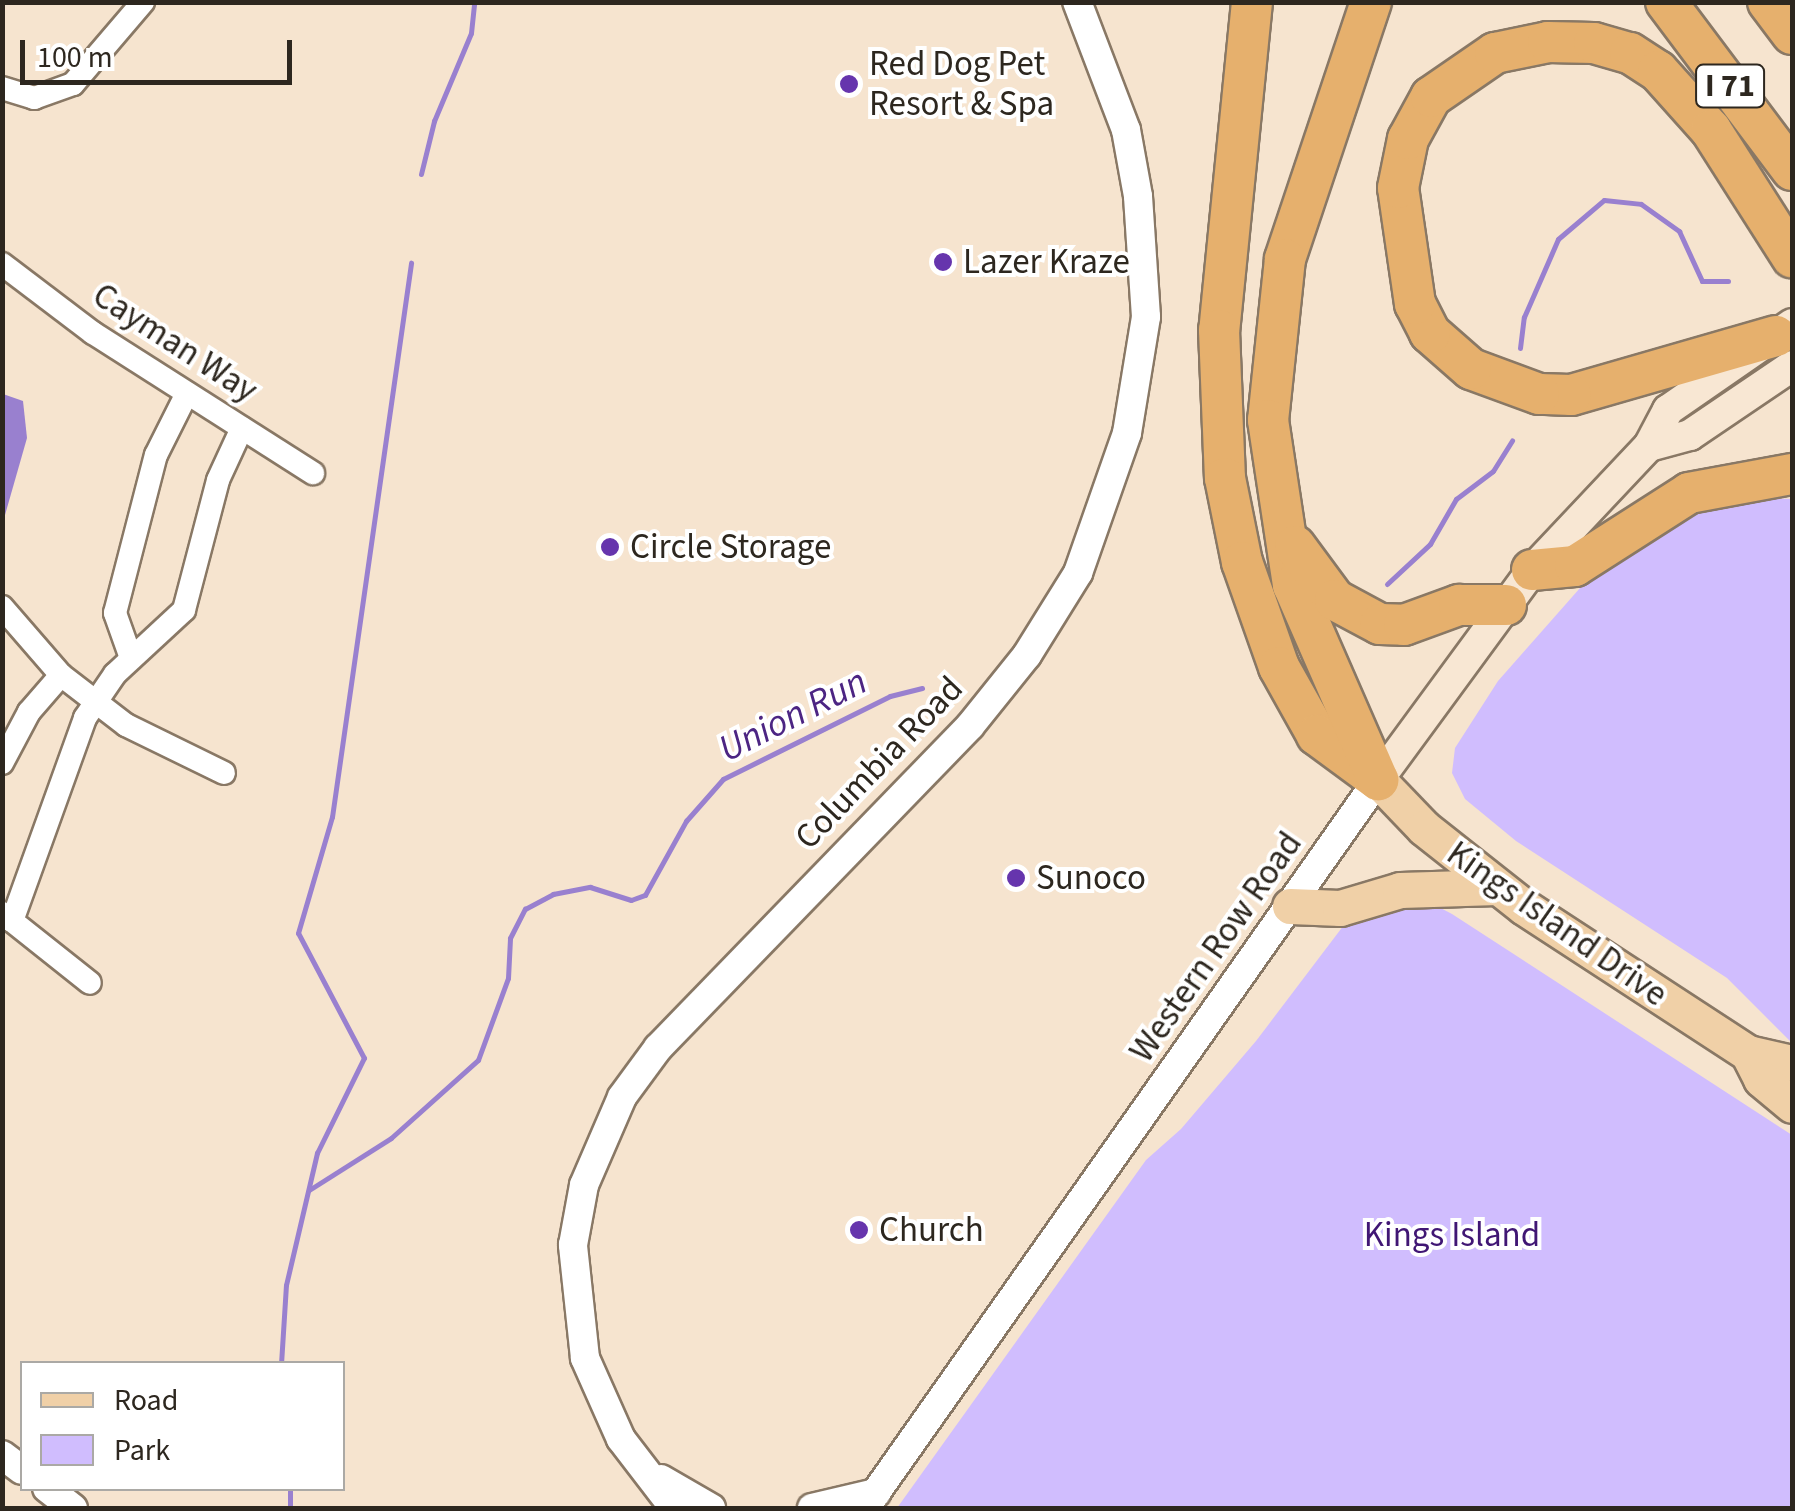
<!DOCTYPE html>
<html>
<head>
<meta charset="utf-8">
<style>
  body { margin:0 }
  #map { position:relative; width:1795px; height:1511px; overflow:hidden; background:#f6e4cf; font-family:"Source Sans 3",sans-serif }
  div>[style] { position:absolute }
  .green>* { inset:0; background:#d0bdfe }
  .water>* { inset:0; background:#9980cf }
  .stream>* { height:5px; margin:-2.5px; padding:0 2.5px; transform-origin:2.5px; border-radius:2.5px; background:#9980cf }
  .roads { filter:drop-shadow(2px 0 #897865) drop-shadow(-2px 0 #897865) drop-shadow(0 2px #897865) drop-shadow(0 -2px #897865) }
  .minor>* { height:22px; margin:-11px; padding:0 11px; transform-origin:11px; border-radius:11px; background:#fff }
  .tertiary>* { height:28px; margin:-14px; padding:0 14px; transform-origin:14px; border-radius:14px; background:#fff }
  .secondary>* { height:30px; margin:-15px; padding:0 15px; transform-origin:15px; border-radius:15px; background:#f8e7d3 }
  .primary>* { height:35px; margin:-17.5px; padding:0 17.5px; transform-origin:17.5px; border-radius:17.5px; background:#f0d0a7 }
  .motorway>* { height:40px; margin:-20px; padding:0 20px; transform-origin:20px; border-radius:20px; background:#e6b06d }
  .dots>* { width:28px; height:28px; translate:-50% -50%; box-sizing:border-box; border:5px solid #fff; border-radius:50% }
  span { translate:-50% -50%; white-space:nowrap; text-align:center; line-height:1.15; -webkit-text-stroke:8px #fff; paint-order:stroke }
  .shield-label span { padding:2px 8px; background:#fff; border:2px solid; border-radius:8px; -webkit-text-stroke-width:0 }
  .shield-label { font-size:32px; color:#2d271f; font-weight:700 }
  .poi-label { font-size:35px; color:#2d271f }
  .left { translate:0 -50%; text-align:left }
  .street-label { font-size:35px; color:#2d271f }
  .park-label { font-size:35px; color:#401674 }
  .water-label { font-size:38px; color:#4c2583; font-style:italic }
  .frame { position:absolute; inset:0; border:5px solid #2d271f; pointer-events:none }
  .legend { position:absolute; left:20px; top:1361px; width:325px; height:130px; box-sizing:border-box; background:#fff; border:2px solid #aba9a5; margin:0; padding:12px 18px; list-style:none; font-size:30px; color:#2d271f }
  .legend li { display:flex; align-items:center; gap:20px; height:50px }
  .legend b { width:50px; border:2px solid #aba9a5 }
  .scale { position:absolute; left:20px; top:40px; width:272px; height:45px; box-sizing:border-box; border:5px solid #2d271f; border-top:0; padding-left:12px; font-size:30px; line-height:35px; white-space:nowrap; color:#2d271f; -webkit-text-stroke:8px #fff; paint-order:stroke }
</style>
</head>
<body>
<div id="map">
  <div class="green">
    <div style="clip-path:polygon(1742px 497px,1792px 499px,1792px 1043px,1727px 978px,1516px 841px,1465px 799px,1452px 773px,1455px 748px,1498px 681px,1625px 537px,1674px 510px)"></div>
    <div style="clip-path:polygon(1382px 902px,1431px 903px,1452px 914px,1792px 1135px,1792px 1508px,897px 1508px,1146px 1160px,1181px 1129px,1256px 1041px,1350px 917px)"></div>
  </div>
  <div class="water">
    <div style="clip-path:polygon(3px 394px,23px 401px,27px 438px,3px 522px)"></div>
  </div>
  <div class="stream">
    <div style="left:421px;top:174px;width:55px;rotate:-76.2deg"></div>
    <div style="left:434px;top:121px;width:95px;rotate:-67.2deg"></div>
    <div style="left:471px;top:33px;width:31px;rotate:-84deg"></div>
    <div style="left:1520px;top:348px;width:31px;rotate:-83deg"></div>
    <div style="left:1524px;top:317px;width:85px;rotate:-66.4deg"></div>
    <div style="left:1558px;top:239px;width:60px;rotate:-40.3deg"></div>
    <div style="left:1604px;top:200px;width:37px;rotate:6deg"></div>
    <div style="left:1641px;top:204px;width:47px;rotate:35.4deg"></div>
    <div style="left:1679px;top:231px;width:55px;rotate:65.3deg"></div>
    <div style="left:1702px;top:281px;width:26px"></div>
    <div style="left:1387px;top:584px;width:59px;rotate:-42.9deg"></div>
    <div style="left:1430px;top:544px;width:52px;rotate:-60deg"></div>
    <div style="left:1456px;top:499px;width:46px;rotate:-37.1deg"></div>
    <div style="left:1493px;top:471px;width:36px;rotate:-58deg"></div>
    <div style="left:309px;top:1190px;width:97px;rotate:-32.4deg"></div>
    <div style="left:391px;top:1138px;width:117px;rotate:-41.9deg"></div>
    <div style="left:478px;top:1060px;width:87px;rotate:-69.9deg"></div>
    <div style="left:508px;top:978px;width:40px;rotate:-87.1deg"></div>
    <div style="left:510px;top:938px;width:33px;rotate:-63deg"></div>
    <div style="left:525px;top:909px;width:32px;rotate:-28deg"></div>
    <div style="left:553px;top:894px;width:38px;rotate:-11deg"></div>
    <div style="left:590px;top:887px;width:43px;rotate:17.6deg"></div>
    <div style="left:631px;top:900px;width:15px;rotate:-20deg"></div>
    <div style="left:645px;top:895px;width:85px;rotate:-61deg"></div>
    <div style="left:686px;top:821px;width:56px;rotate:-48.6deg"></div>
    <div style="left:723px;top:779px;width:186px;rotate:-26.4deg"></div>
    <div style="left:890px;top:696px;width:33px;rotate:-14deg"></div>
    <div style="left:281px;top:1364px;width:79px;rotate:-86.4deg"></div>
    <div style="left:286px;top:1285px;width:136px;rotate:-76.8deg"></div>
    <div style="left:317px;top:1153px;width:106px;rotate:-63.7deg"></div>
    <div style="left:364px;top:1058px;width:141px;rotate:-117.8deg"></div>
    <div style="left:298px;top:933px;width:121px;rotate:-73.7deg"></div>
    <div style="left:332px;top:817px;width:560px;rotate:-81.88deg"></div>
    <div style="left:290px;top:1488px;width:20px;rotate:90deg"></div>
  </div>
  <div class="roads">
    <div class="minor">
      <div style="left:2px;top:88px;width:34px;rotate:17deg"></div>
      <div style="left:34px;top:98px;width:41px;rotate:-19.7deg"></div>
      <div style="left:73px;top:84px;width:108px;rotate:-49.5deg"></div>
      <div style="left:2px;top:264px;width:114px;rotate:37.2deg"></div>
      <div style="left:93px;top:333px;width:261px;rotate:32.5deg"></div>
      <div style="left:2px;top:607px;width:90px;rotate:49.1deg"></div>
      <div style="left:61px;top:675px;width:82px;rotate:37.6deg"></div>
      <div style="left:126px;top:725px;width:109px;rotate:26.1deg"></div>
      <div style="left:131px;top:658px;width:48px;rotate:-109.6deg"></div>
      <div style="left:115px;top:613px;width:163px;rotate:-75.5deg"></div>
      <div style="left:156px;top:455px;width:69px;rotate:-63.4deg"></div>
      <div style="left:2px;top:763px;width:58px;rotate:-62.1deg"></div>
      <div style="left:29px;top:712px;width:49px;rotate:-49.1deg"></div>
      <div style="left:2px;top:913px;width:112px;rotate:38.5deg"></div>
      <div style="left:12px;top:921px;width:216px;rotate:-70.2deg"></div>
      <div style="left:85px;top:718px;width:53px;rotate:-55.7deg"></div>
      <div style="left:115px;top:674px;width:94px;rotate:-42.8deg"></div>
      <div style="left:184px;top:610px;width:134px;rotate:-75.3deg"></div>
      <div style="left:218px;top:480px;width:57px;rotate:-65.2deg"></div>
    </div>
    <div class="tertiary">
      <div style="left:2px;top:1455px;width:25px;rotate:37deg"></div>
      <div style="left:661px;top:1479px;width:58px;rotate:30.1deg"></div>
      <div style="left:47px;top:1488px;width:33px;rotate:38deg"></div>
      <div style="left:674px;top:1508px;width:87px;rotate:-127.5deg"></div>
      <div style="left:621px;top:1439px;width:89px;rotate:-114deg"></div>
      <div style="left:585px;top:1358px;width:114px;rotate:-96.1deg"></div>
      <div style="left:573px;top:1245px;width:61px;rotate:-79.6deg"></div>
      <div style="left:584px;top:1185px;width:96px;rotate:-66.6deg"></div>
      <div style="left:622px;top:1097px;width:61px;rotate:-53.7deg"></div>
      <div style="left:658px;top:1048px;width:448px;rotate:-45.9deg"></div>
      <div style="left:970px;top:726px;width:91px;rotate:-51.2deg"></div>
      <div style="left:1027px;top:655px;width:97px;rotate:-58.1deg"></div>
      <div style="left:1078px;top:573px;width:148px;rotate:-70.7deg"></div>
      <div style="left:1127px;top:433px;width:118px;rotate:-80.7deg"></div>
      <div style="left:1146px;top:317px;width:121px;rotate:-93.8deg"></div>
      <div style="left:1138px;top:196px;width:67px;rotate:-100.3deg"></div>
      <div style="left:1126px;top:130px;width:137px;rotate:-110.9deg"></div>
      <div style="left:812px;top:1508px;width:66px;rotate:-13.2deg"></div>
      <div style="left:865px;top:1508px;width:891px;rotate:-54.83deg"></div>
    </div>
    <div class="secondary">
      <div style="left:1649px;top:446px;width:42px;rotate:-15deg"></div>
      <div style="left:1690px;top:435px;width:123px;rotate:-34.1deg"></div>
      <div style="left:1378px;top:780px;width:260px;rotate:-53.7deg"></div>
      <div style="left:1532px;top:570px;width:170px;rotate:-46.7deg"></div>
      <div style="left:1649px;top:446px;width:41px;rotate:-62.2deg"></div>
      <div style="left:1668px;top:410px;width:151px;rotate:-34.7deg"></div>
    </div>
    <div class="primary">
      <div style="left:1378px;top:780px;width:66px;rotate:46.2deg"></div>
      <div style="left:1424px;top:828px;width:127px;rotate:38.3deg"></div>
      <div style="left:1524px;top:907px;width:267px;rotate:33.1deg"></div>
      <div style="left:1748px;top:1053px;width:45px;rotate:12.8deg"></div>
      <div style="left:1290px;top:906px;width:50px;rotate:2.3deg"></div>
      <div style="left:1340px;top:908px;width:63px;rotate:-16.7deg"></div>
      <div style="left:1400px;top:890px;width:97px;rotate:-1.8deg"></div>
      <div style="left:1748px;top:1053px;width:29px;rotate:63deg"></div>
      <div style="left:1761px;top:1079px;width:40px;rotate:40deg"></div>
    </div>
    <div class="motorway">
      <div style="left:1252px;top:2px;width:330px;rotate:95.7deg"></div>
      <div style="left:1219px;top:330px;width:148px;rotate:87.7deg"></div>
      <div style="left:1225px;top:478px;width:86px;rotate:78.6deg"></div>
      <div style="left:1242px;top:562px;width:111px;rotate:70.6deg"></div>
      <div style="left:1279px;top:667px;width:78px;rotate:60.8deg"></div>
      <div style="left:1317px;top:735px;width:76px;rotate:36.4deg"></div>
      <div style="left:1371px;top:2px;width:271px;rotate:108.5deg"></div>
      <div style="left:1285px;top:259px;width:162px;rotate:96deg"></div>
      <div style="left:1268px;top:420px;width:167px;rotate:81.4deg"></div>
      <div style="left:1293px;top:585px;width:213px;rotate:66.4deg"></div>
      <div style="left:1666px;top:2px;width:210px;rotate:53.1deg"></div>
      <div style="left:1768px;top:2px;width:40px;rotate:53deg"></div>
      <div style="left:1776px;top:336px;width:213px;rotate:163.9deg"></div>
      <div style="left:1571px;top:395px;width:32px;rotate:-178deg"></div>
      <div style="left:1539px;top:394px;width:72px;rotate:-159.8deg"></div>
      <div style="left:1471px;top:369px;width:55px;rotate:-138.7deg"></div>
      <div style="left:1430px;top:333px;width:33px;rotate:-117deg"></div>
      <div style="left:1415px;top:304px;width:117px;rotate:-98.3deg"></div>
      <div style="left:1398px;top:188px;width:50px;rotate:-78.5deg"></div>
      <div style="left:1408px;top:139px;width:48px;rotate:-61.3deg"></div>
      <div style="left:1431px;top:97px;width:78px;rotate:-34.5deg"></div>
      <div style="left:1495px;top:53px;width:54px;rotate:-11.7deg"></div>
      <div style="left:1548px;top:42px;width:46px;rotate:1.2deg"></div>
      <div style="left:1594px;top:43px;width:37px;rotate:16deg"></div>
      <div style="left:1630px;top:53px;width:33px;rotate:33deg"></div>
      <div style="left:1658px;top:71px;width:79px;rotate:48.1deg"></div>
      <div style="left:1711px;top:130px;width:151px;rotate:57.5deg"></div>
      <div style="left:1295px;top:546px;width:67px;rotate:53.5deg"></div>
      <div style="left:1335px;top:600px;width:51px;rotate:28.1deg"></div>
      <div style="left:1380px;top:624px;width:24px;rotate:2deg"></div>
      <div style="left:1404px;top:625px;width:59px;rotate:-20deg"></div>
      <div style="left:1459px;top:605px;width:47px"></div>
      <div style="left:1532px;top:570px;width:43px;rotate:-5.3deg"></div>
      <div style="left:1575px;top:566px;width:135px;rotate:-32.6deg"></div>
      <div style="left:1689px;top:493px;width:105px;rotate:-10.5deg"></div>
    </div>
  </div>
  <div class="dots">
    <div style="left:849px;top:84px;background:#6635ad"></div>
    <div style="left:943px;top:262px;background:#6635ad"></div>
    <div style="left:610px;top:547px;background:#6635ad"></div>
    <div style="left:1016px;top:878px;background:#6635ad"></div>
    <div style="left:859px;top:1230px;background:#6635ad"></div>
  </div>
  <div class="shield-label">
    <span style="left:1730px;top:86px">I 71</span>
  </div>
  <div class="poi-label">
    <span class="left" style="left:869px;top:84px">Red Dog Pet<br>Resort &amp; Spa</span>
    <span class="left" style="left:963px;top:262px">Lazer Kraze</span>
    <span class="left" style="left:630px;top:547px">Circle Storage</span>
    <span class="left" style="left:1036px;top:878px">Sunoco</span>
    <span class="left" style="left:879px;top:1230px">Church</span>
  </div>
  <div class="street-label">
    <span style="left:175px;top:343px;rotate:33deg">Cayman Way</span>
    <span style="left:879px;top:763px;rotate:-46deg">Columbia Road</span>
    <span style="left:1557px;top:924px;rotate:35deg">Kings Island Drive</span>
    <span style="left:1216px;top:947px;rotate:-55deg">Western Row Road</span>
  </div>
  <div class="park-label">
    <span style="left:1452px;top:1235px">Kings Island</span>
  </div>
  <div class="water-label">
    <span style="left:793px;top:716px;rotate:-27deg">Union Run</span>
  </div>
  <div class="frame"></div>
  <ul class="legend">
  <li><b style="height:12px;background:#f0d0a7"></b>Road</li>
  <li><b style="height:28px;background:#d0bdfe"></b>Park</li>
  </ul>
  <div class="scale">100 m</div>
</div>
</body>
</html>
